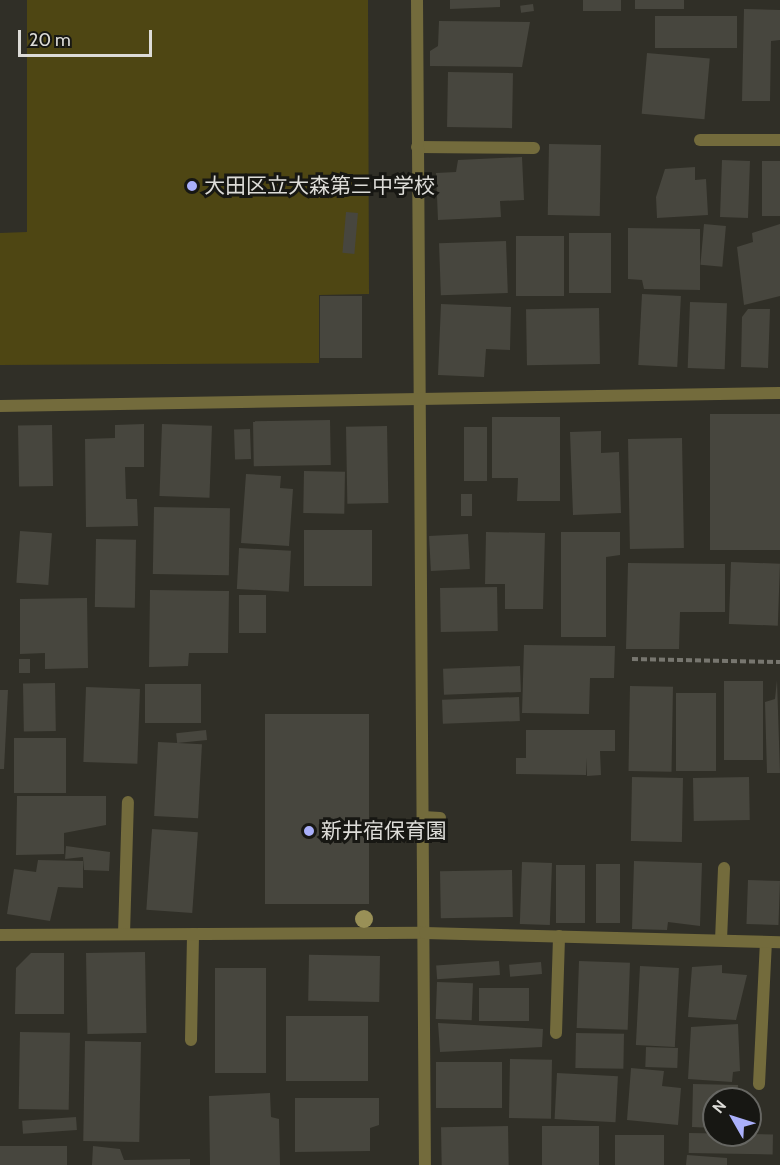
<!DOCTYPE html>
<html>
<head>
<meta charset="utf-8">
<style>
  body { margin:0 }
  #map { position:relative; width:780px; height:1165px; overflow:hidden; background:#302f27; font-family:Cabin,"Noto Sans JP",sans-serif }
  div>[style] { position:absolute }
  .green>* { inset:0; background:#4e4613 }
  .building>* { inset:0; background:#47463e; transform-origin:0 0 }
  .path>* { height:4px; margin-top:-2px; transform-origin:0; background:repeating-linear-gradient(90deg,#77766f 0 6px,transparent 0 9px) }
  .service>* { height:12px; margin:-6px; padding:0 6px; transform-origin:6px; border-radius:6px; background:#736b3c }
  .minor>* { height:12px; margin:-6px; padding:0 6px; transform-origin:6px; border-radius:6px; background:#736b3c }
  .trees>* { width:18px; height:18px; margin:-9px; border-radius:50%; background:#999057 }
  .dots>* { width:16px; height:16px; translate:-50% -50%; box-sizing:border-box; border:3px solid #171713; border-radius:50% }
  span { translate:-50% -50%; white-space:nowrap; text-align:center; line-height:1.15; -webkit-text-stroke:6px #171713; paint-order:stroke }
  .poi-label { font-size:21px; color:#dddcd8 }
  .left { translate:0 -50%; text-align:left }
  .north { position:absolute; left:702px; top:1087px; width:60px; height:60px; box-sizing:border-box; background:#171713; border:2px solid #666662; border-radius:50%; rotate:309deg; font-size:16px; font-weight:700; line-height:24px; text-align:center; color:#dddcd8 }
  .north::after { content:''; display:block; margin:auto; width:21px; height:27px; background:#aab0fb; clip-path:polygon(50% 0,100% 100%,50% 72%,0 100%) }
  .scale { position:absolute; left:18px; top:30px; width:134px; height:27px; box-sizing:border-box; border:3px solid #dddcd8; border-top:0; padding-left:8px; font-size:18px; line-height:21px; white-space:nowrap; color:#dddcd8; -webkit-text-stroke:4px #171713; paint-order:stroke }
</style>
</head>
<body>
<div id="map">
  <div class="green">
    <div style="clip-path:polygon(27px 0,368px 0,369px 294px,319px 295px,319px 363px,0 365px,0 233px,27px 232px)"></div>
  </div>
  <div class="building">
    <div style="clip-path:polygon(450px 0,500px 0,500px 7px,450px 9px)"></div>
    <div style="left:583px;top:0;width:38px;height:11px"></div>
    <div style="left:635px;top:0;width:49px;height:9px"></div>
    <div style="left:533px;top:4px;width:7px;height:13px;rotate:82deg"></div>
    <div style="clip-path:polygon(744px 9px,780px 10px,780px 40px,771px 41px,770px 101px,742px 101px)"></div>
    <div style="left:737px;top:16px;width:32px;height:82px;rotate:90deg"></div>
    <div style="clip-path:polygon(439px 21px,530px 22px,522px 67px,430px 66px,430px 51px,438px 46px)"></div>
    <div style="left:647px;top:53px;width:63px;height:61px;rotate:5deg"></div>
    <div style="left:448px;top:72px;width:65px;height:55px;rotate:1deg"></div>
    <div style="left:549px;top:144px;width:52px;height:71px;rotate:1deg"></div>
    <div style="clip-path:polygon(522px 157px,524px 200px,500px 201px,501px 217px,438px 220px,436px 173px,456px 172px,458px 160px)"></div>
    <div style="left:722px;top:160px;width:28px;height:57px;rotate:2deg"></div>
    <div style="left:762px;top:161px;width:18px;height:55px"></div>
    <div style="clip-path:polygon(695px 167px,695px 180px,706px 179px,708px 215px,657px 218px,656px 197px,665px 169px)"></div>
    <div style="left:346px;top:212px;width:12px;height:41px;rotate:5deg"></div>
    <div style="left:704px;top:224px;width:22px;height:41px;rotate:5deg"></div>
    <div style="clip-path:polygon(780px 224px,780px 296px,744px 305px,737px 247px,753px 242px,752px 233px)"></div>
    <div style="clip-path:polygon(628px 228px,700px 229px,700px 290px,644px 289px,642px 280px,628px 279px)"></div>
    <div style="left:569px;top:233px;width:42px;height:60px"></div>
    <div style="left:516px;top:236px;width:48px;height:60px"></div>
    <div style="left:506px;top:241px;width:52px;height:67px;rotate:88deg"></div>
    <div style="left:642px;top:294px;width:39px;height:71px;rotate:3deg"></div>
    <div style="left:320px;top:296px;width:42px;height:62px"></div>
    <div style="left:690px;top:302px;width:37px;height:66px;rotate:2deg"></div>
    <div style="clip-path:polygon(441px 304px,511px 307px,510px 350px,486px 349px,484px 377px,438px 375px)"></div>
    <div style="left:599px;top:308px;width:56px;height:73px;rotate:89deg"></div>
    <div style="clip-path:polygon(748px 309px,770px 309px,768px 368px,741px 367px,742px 317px)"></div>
    <div style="left:780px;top:414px;width:136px;height:70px;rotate:90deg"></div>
    <div style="clip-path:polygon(492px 417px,560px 417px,560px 501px,517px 501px,518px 478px,492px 478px)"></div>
    <div style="left:330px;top:420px;width:45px;height:77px;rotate:89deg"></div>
    <div style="clip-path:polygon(144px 424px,144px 467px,125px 467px,126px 499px,137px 499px,138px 526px,86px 527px,85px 439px,115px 438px,115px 425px)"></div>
    <div style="left:162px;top:424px;width:50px;height:72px;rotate:2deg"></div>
    <div style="left:52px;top:425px;width:61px;height:34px;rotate:89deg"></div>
    <div style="left:387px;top:426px;width:77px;height:41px;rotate:89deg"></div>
    <div style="left:464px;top:427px;width:23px;height:54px"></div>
    <div style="left:250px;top:429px;width:30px;height:16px;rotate:88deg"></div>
    <div style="clip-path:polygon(601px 431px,601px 453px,619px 452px,621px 513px,573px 515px,570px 432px)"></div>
    <div style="left:682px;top:438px;width:110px;height:54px;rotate:89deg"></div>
    <div style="left:304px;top:471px;width:41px;height:42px;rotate:1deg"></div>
    <div style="clip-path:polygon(246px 474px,281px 476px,280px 488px,293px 489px,289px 546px,241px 543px)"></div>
    <div style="left:472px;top:494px;width:22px;height:11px;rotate:90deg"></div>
    <div style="left:154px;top:507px;width:76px;height:67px;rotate:1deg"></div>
    <div style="left:304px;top:530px;width:68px;height:56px"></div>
    <div style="left:20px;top:531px;width:32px;height:52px;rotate:4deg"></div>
    <div style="clip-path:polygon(486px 532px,545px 533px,543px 609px,505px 609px,505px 584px,485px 584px)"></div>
    <div style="clip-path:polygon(561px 532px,620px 532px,620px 555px,606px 557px,606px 637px,561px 637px)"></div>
    <div style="left:468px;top:534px;width:35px;height:39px;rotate:87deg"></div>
    <div style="left:96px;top:539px;width:40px;height:68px;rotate:1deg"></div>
    <div style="left:239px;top:548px;width:52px;height:41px;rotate:3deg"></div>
    <div style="left:731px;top:562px;width:49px;height:62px;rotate:2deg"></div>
    <div style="clip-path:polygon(628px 563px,725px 564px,725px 612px,680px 612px,679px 649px,626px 649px)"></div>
    <div style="left:497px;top:587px;width:44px;height:57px;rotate:89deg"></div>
    <div style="clip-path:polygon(150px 590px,229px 591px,228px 653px,189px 653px,188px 666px,149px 667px)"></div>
    <div style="left:239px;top:595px;width:27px;height:38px"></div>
    <div style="clip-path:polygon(87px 598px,88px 668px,45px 669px,45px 653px,20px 654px,20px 599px)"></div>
    <div style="clip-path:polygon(524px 645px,615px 646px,614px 678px,590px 678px,589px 714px,522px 713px)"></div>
    <div style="left:19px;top:659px;width:11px;height:14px"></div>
    <div style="left:520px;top:666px;width:26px;height:77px;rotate:88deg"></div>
    <div style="clip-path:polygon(777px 680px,780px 773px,767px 773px,765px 702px,775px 699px)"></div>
    <div style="left:724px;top:681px;width:39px;height:79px"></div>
    <div style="left:55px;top:683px;width:48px;height:32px;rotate:89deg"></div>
    <div style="left:201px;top:684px;width:39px;height:56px;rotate:90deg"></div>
    <div style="left:630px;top:686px;width:43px;height:85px;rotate:1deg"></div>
    <div style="left:86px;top:687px;width:54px;height:75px;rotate:2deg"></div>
    <div style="clip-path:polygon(0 690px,8px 690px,4px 769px,0 769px)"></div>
    <div style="left:676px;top:693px;width:40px;height:78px"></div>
    <div style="left:519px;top:697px;width:24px;height:77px;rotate:88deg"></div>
    <div style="left:265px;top:714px;width:104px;height:190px"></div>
    <div style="left:206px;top:730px;width:10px;height:30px;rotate:84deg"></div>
    <div style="clip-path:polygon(526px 730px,615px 730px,615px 751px,600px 751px,601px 775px,587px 776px,587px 758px,586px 775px,516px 774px,516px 758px,526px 758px)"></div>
    <div style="left:66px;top:738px;width:55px;height:52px;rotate:90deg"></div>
    <div style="left:158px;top:742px;width:44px;height:74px;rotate:3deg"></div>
    <div style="left:632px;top:777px;width:51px;height:64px;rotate:1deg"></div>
    <div style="left:749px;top:777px;width:43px;height:56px;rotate:89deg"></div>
    <div style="clip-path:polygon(17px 796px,106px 796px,106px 825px,64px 833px,64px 854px,16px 855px)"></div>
    <div style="left:152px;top:829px;width:46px;height:81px;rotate:4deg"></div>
    <div style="clip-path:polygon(66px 846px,110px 852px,109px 871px,84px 870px,83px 857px,65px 859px)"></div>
    <div style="clip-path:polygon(38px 860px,83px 861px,83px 888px,58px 887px,50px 921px,7px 914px,14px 869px,36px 872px)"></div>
    <div style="clip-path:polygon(634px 861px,702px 863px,700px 926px,668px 922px,667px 930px,632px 929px)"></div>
    <div style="left:522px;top:862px;width:30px;height:62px;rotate:2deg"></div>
    <div style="left:596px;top:864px;width:24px;height:59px"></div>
    <div style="left:556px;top:865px;width:29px;height:58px"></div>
    <div style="left:512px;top:870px;width:47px;height:72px;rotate:89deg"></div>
    <div style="left:748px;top:880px;width:32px;height:44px;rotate:2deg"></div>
    <div style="left:145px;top:952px;width:81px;height:59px;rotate:89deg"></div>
    <div style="clip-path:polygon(31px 953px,64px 953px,64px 1014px,15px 1014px,16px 968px)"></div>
    <div style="left:380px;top:956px;width:46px;height:71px;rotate:91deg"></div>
    <div style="left:499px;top:961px;width:14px;height:63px;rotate:86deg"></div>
    <div style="left:579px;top:961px;width:51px;height:67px;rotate:2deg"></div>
    <div style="left:541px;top:962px;width:12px;height:32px;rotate:85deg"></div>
    <div style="clip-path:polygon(722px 965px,722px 973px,747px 975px,736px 1020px,688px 1017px,692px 967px)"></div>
    <div style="left:640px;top:966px;width:39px;height:79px;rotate:3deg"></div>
    <div style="left:215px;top:968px;width:51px;height:105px"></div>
    <div style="left:437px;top:982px;width:36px;height:37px;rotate:2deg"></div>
    <div style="left:479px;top:988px;width:50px;height:33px"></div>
    <div style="left:286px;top:1016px;width:82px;height:65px"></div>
    <div style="clip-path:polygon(438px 1023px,543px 1029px,542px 1047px,440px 1052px)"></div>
    <div style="clip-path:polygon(738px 1024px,740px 1071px,733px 1072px,732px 1082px,688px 1079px,691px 1027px)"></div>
    <div style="left:20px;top:1032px;width:50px;height:77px;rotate:1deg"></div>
    <div style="left:576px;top:1033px;width:48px;height:35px;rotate:1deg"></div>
    <div style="left:85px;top:1041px;width:56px;height:100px;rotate:1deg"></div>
    <div style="left:646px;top:1047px;width:32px;height:20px;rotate:2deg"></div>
    <div style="left:510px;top:1059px;width:42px;height:59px;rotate:1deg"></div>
    <div style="left:502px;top:1062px;width:46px;height:66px;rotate:90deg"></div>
    <div style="clip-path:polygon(631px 1068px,664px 1071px,662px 1086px,681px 1088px,678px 1125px,627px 1120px)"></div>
    <div style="left:557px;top:1073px;width:61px;height:46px;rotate:3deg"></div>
    <div style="clip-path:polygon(693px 1084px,738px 1085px,737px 1099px,714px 1099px,714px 1128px,692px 1127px)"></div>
    <div style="clip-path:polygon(270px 1093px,271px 1117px,279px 1119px,280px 1165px,210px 1165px,209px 1096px)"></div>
    <div style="clip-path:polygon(295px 1098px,379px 1098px,379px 1125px,370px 1128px,370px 1151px,295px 1152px)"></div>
    <div style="left:76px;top:1117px;width:13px;height:54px;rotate:86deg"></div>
    <div style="left:508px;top:1126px;width:39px;height:67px;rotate:89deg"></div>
    <div style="left:599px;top:1126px;width:39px;height:57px;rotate:90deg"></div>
    <div style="left:689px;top:1133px;width:84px;height:20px;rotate:1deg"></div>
    <div style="left:615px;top:1135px;width:49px;height:30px"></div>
    <div style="left:67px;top:1146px;width:19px;height:67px;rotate:90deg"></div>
    <div style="clip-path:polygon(93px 1146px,120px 1149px,124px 1160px,190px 1159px,190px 1165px,92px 1165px)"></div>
    <div style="clip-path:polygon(687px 1155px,727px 1158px,727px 1165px,686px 1165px)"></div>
  </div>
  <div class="path">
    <div style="left:632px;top:659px;width:148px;rotate:1.2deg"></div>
  </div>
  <div class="service">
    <div style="left:700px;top:140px;width:80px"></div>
    <div style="left:417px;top:147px;width:117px;rotate:0.5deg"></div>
    <div style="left:423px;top:817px;width:17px;rotate:3deg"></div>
    <div style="left:124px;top:934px;width:132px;rotate:-88.3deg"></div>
    <div style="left:721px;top:940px;width:72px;rotate:-87.6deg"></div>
    <div style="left:556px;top:1033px;width:97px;rotate:-88.2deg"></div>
    <div style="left:191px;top:1040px;width:106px;rotate:-88.9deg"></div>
    <div style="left:759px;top:1084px;width:142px;rotate:-87.2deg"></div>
  </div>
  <div class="minor">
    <div style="left:417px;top:0;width:1165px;rotate:89.61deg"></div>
    <div style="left:0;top:406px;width:780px;rotate:-0.95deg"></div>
    <div style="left:0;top:935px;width:425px;rotate:-0.3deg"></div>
    <div style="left:425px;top:933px;width:355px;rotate:1.5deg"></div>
  </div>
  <div class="trees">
    <div style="left:364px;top:919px"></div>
  </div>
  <div class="dots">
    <div style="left:192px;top:186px;background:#aab0fb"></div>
    <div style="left:309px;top:831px;background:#aab0fb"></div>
  </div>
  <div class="poi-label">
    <span class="left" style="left:204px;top:186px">大田区立大森第三中学校</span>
    <span class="left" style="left:321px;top:831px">新井宿保育園</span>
  </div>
  <div class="north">N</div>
  <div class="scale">20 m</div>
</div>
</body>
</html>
